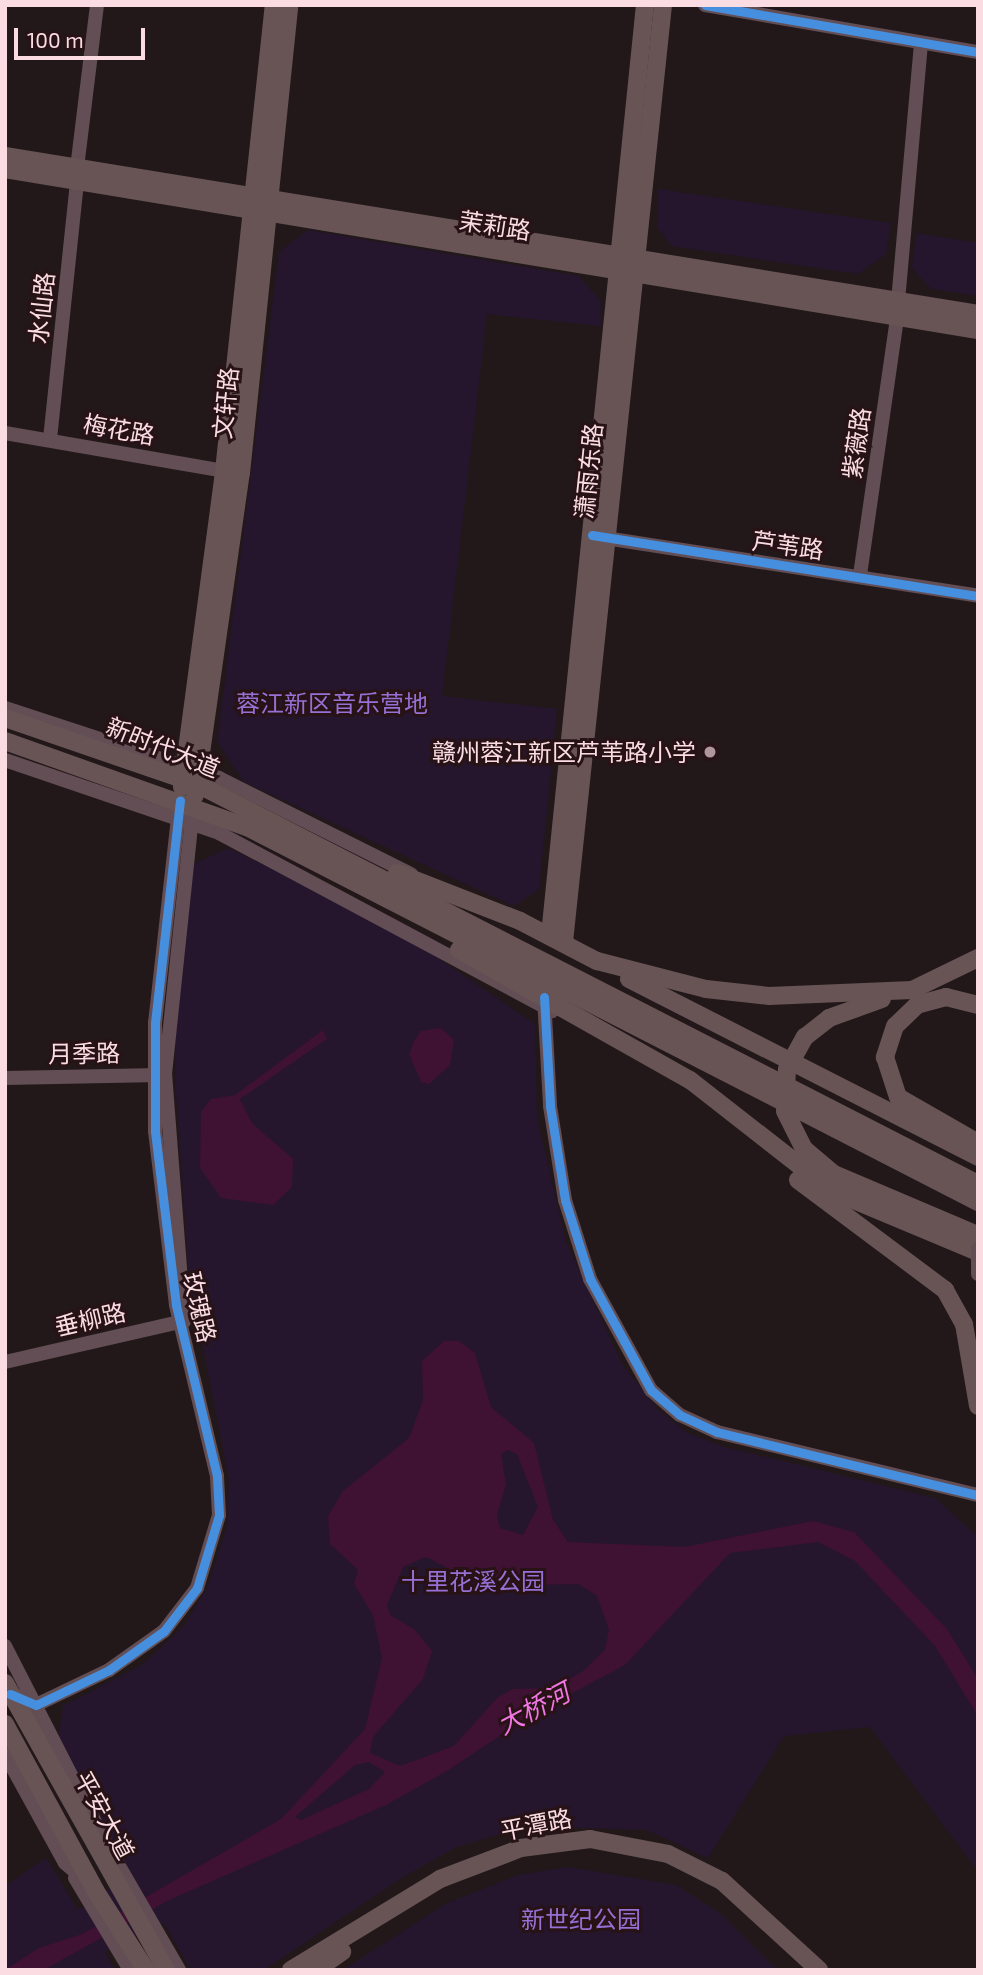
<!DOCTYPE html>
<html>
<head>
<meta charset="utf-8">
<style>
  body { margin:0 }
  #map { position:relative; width:983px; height:1975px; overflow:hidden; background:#22181a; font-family:"Exo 2","Noto Sans SC",sans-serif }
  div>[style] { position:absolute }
  .green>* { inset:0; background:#25162d }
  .water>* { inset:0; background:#3f1132 }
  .minor>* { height:14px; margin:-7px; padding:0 7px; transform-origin:7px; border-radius:7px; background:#624e54 }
  .major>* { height:18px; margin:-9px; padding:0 9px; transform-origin:9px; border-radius:9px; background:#685455 }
  .minor-bridge>* { height:14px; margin:-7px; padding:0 7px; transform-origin:7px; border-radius:7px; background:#624e54 }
  .major-bridge>* { height:18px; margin:-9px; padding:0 9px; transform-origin:9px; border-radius:9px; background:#685455 }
  .cycleway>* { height:9px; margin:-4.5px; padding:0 4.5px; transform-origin:4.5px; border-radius:4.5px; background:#468fdf }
  .dots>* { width:19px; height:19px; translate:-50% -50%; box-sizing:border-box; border:4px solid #271316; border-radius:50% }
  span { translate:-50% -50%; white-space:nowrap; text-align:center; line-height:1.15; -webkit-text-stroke:6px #271316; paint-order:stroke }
  .street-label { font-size:24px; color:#fbdce3 }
  .park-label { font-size:24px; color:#986fd5 }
  .poi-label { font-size:24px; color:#fbdce3 }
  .right { translate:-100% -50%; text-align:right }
  .water-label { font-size:26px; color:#f175e2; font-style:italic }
  .frame { position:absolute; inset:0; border:7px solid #fbdce3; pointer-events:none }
  .scale { position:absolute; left:14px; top:28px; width:131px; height:32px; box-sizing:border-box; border:4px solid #fbdce3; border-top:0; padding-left:9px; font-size:21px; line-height:24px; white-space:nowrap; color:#fbdce3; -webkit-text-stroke:5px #271316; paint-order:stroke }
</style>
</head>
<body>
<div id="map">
  <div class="green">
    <div style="clip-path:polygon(658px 189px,891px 223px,886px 254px,858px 274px,671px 246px,657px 227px)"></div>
    <div style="clip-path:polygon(308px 230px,578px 276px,600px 300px,601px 326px,487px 314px,442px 696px,557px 709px,539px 889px,514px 906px,244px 782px,217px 742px,279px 252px)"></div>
    <div style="clip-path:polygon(916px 233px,978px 243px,978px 296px,931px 289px,912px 268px)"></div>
    <div style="clip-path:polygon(228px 848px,385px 922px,535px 1024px,537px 1118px,566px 1242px,622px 1364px,657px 1409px,688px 1433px,721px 1446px,935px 1498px,978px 1537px,978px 1871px,870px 1727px,784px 1736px,708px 1858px,647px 1830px,526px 1826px,457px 1847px,403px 1877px,264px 1970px,191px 1970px,164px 1923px,105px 1952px,115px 1970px,5px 1970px,5px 1886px,46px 1858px,78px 1910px,131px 1874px,58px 1741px,63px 1706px,142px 1665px,184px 1626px,208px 1586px,227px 1526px,229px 1481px,189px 1276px,176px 1093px,176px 1001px,194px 864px)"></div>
    <div style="clip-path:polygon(568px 1867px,676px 1885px,721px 1914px,777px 1970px,343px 1970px,445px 1904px,518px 1875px)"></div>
  </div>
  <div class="water">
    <div style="clip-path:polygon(441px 1028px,454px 1040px,450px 1065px,429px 1084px,421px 1082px,409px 1054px,414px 1041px,421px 1031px)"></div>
    <div style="clip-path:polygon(323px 1030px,327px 1039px,240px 1099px,252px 1123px,293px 1159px,292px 1187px,273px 1205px,221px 1198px,200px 1168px,201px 1112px,211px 1099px,235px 1095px)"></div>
    <div style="clip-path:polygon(evenodd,444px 1341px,459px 1341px,475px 1353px,491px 1407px,534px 1443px,553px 1520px,568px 1542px,684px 1547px,813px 1521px,854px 1532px,947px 1629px,978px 1679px,978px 1716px,935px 1646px,855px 1561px,818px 1542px,730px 1553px,625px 1665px,531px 1715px,447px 1771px,386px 1805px,169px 1900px,44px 1970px,5px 1970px,39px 1948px,82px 1934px,281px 1819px,365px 1729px,382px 1658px,373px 1615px,354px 1584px,358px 1570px,330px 1544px,328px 1516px,342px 1492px,409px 1438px,423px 1400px,422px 1361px,444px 1341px,508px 1450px,517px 1454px,538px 1507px,523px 1535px,500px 1528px,497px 1515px,506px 1484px,501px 1454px,508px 1450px,444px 1341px,426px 1557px,483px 1586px,579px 1584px,597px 1596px,609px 1629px,605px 1650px,583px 1671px,555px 1688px,513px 1689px,498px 1697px,454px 1746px,400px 1766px,370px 1753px,373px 1737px,423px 1679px,432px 1651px,415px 1630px,390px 1615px,387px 1605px,403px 1567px,426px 1557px,444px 1341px,369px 1762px,385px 1772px,369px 1789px,301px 1820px,295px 1817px,355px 1765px,369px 1762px)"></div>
  </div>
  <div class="minor">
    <div style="left:705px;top:5px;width:277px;rotate:9.8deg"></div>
    <div style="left:77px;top:168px;width:164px;rotate:-83deg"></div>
    <div style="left:898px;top:301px;width:259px;rotate:-84.9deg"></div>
    <div style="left:5px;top:433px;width:222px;rotate:9.8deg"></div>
    <div style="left:50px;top:439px;width:259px;rotate:-84deg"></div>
    <div style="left:599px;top:537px;width:384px;rotate:8.8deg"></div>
    <div style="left:860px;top:575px;width:261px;rotate:-81.8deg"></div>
    <div style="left:5px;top:708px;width:225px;rotate:18.1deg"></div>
    <div style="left:219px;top:778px;width:215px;rotate:26.6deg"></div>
    <div style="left:5px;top:760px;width:226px;rotate:18.8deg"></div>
    <div style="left:219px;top:833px;width:378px;rotate:28.1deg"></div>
    <div style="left:544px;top:997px;width:109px;rotate:86.8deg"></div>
    <div style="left:550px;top:1106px;width:95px;rotate:80.9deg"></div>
    <div style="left:565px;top:1200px;width:83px;rotate:72.4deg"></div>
    <div style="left:590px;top:1279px;width:127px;rotate:61.2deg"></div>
    <div style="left:651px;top:1390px;width:38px;rotate:41deg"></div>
    <div style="left:680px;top:1415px;width:41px;rotate:24.7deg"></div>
    <div style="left:717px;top:1432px;width:268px;rotate:13.6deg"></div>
    <div style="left:5px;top:1078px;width:155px;rotate:-1.1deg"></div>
    <div style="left:184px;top:1320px;width:247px;rotate:-94.4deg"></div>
    <div style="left:165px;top:1074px;width:260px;rotate:-84deg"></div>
    <div style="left:5px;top:1362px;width:184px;rotate:-12.9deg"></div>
    <div style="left:5px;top:1646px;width:230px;rotate:62.9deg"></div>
    <div style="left:110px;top:1851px;width:19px;rotate:81deg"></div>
    <div style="left:11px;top:1694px;width:27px;rotate:24deg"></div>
    <div style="left:36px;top:1705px;width:81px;rotate:-25.6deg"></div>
    <div style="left:109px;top:1670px;width:67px;rotate:-35.3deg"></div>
    <div style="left:164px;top:1631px;width:54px;rotate:-52.5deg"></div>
    <div style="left:197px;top:1588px;width:76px;rotate:-73.2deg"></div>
    <div style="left:219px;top:1515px;width:39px;rotate:-93deg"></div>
    <div style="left:217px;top:1476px;width:176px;rotate:-103.5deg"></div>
    <div style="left:176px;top:1305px;width:175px;rotate:-96.9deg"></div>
    <div style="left:155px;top:1131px;width:108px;rotate:-90deg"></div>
    <div style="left:155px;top:1023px;width:224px;rotate:-83.6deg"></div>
    <div style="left:5px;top:1754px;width:124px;rotate:61.2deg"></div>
    <div style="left:65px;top:1863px;width:32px;rotate:41deg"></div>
    <div style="left:115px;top:1859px;width:128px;rotate:60deg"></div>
    <div style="left:75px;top:1878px;width:107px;rotate:59.1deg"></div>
  </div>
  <div class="major">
    <div style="left:5px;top:156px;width:986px;rotate:9.22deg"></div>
    <div style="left:5px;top:169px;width:986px;rotate:9.4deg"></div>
    <div style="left:5px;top:718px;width:203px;rotate:19deg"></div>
    <div style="left:197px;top:784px;width:877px;rotate:27.12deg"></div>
    <div style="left:5px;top:741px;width:257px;rotate:19.6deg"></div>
    <div style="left:247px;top:827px;width:822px;rotate:27.16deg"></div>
    <div style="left:182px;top:787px;width:319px;rotate:-82.4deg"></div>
    <div style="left:224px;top:471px;width:469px;rotate:-83.9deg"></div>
    <div style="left:195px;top:795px;width:325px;rotate:-81.9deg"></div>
    <div style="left:241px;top:473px;width:470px;rotate:-84.1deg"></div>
    <div style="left:397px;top:873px;width:132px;rotate:21.3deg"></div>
    <div style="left:520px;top:921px;width:87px;rotate:27.5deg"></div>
    <div style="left:597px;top:961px;width:113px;rotate:14.4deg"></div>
    <div style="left:706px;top:989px;width:63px;rotate:6.3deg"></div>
    <div style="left:769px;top:996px;width:143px;rotate:-2.4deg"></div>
    <div style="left:912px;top:990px;width:73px;rotate:-25.9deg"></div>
    <div style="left:550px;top:935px;width:935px;rotate:-84.17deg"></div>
    <div style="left:564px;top:942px;width:942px;rotate:-83.97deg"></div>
    <div style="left:459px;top:950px;width:265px;rotate:29.4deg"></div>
    <div style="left:690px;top:1080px;width:180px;rotate:38deg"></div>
    <div style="left:832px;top:1191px;width:158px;rotate:22.7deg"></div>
    <div style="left:629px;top:979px;width:392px;rotate:27deg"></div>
    <div style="left:978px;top:1005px;width:33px;rotate:-166deg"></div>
    <div style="left:946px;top:997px;width:30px;rotate:165deg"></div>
    <div style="left:917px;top:1005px;width:30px;rotate:136deg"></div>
    <div style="left:895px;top:1026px;width:33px;rotate:108deg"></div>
    <div style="left:885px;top:1057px;width:42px;rotate:72deg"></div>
    <div style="left:898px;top:1097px;width:92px;rotate:29.9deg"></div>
    <div style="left:829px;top:1018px;width:56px;rotate:-19.7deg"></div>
    <div style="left:804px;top:1149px;width:39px;rotate:40deg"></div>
    <div style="left:834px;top:1174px;width:156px;rotate:23deg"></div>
    <div style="left:798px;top:1180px;width:184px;rotate:36.8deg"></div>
    <div style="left:945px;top:1290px;width:39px;rotate:61deg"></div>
    <div style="left:964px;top:1324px;width:83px;rotate:80.3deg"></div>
    <div style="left:5px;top:1683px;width:329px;rotate:60.7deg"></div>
    <div style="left:5px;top:1724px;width:189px;rotate:61.5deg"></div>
    <div style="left:95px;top:1890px;width:95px;rotate:57.5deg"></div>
    <div style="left:291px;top:1970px;width:175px;rotate:-31.4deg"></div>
    <div style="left:440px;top:1879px;width:87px;rotate:-20.9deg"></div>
    <div style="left:521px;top:1848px;width:70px;rotate:-7.4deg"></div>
    <div style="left:590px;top:1839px;width:79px;rotate:10.9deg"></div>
    <div style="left:668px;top:1854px;width:60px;rotate:26.6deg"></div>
    <div style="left:722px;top:1881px;width:132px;rotate:42.5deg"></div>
    <div style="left:316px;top:1970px;width:32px;rotate:-35deg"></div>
  </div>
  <div class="minor-bridge">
    <div style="left:978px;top:1249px;width:25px;rotate:90deg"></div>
  </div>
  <div class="major-bridge">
    <div style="left:804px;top:1149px;width:42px;rotate:-116.6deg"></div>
    <div style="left:785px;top:1111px;width:42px;rotate:-87.3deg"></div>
    <div style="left:787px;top:1069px;width:37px;rotate:-61deg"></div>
    <div style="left:805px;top:1037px;width:31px;rotate:-38deg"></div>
  </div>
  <div class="cycleway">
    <div style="left:705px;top:5px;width:277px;rotate:9.8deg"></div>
    <div style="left:592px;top:535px;width:391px;rotate:9deg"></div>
    <div style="left:544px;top:997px;width:109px;rotate:86.8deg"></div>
    <div style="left:550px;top:1106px;width:95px;rotate:80.9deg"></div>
    <div style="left:565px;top:1200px;width:83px;rotate:72.4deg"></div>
    <div style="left:590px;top:1279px;width:127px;rotate:61.2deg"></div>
    <div style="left:651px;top:1390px;width:38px;rotate:41deg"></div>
    <div style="left:680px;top:1415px;width:41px;rotate:24.7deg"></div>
    <div style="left:717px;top:1432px;width:268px;rotate:13.6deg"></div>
    <div style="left:10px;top:1694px;width:28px;rotate:23deg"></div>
    <div style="left:36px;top:1705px;width:81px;rotate:-25.6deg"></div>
    <div style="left:109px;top:1670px;width:67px;rotate:-35.3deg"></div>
    <div style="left:164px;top:1631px;width:54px;rotate:-52.5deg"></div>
    <div style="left:197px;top:1588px;width:76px;rotate:-73.2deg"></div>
    <div style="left:219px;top:1515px;width:39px;rotate:-93deg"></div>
    <div style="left:217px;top:1476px;width:176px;rotate:-103.5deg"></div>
    <div style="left:176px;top:1305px;width:175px;rotate:-96.9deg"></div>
    <div style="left:155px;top:1131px;width:108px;rotate:-90deg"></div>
    <div style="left:155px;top:1023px;width:224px;rotate:-83.6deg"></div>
  </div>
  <div class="dots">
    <div style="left:710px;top:752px;background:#af979d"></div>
  </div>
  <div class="street-label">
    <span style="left:495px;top:225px;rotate:9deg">茉莉路</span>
    <span style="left:41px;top:308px;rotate:-84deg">水仙路</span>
    <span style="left:225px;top:403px;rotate:-84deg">文轩路</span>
    <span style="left:119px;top:429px;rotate:10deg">梅花路</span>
    <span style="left:856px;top:443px;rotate:-82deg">紫薇路</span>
    <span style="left:588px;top:471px;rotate:-84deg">潇雨东路</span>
    <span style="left:788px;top:545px;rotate:8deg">芦苇路</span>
    <span style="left:163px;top:747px;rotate:22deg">新时代大道</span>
    <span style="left:84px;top:1053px;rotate:-1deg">月季路</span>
    <span style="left:200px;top:1307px;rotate:77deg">玫瑰路</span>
    <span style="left:90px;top:1319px;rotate:-13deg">垂柳路</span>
    <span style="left:105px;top:1815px;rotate:61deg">平安大道</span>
    <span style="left:536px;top:1824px;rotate:-11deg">平潭路</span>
  </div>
  <div class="park-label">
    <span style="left:332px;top:703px">蓉江新区音乐营地</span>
    <span style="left:473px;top:1581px">十里花溪公园</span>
    <span style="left:581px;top:1919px">新世纪公园</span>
  </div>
  <div class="poi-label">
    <span class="right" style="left:696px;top:752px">赣州蓉江新区芦苇路小学</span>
  </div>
  <div class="water-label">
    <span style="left:533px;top:1708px;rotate:-28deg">大桥河</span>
  </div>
  <div class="frame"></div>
  <div class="scale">100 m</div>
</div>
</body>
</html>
